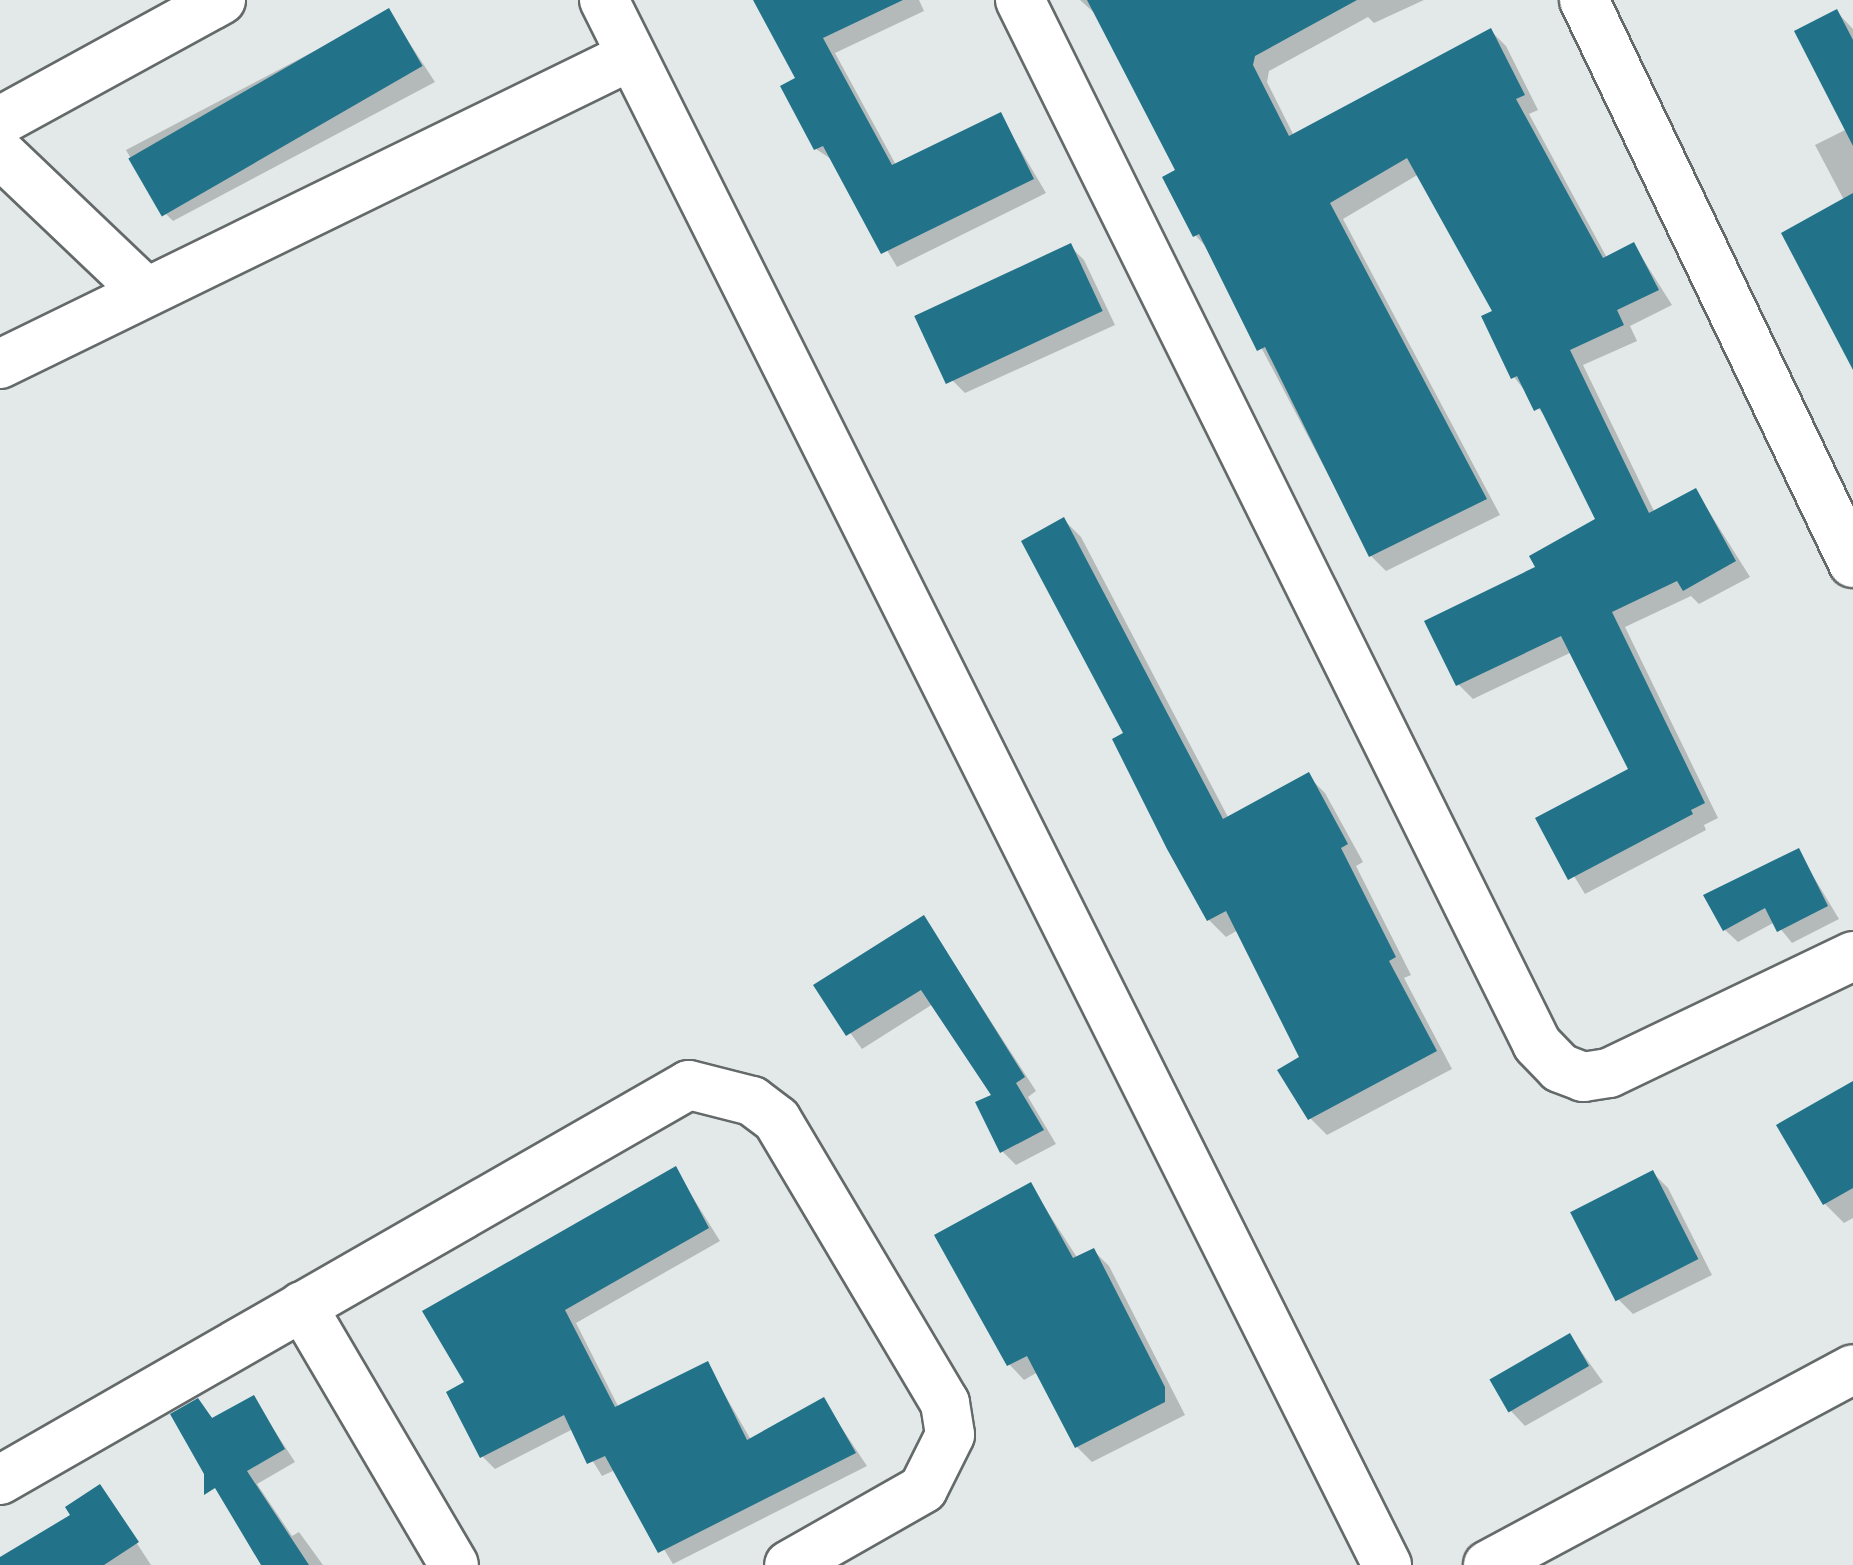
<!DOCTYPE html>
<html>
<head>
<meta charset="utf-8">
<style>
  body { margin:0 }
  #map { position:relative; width:1853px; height:1565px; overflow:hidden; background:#e2e9e8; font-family:Rubik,sans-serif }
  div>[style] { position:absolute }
  .shadow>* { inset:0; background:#0003 }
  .building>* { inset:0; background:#22738a; transform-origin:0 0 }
  .roads { filter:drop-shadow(2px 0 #646a69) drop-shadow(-2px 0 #646a69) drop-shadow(0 2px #646a69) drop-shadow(0 -2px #646a69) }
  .minor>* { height:48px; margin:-24px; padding:0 24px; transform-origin:24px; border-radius:24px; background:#fff }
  span { translate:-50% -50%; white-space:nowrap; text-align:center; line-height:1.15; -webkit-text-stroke:10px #e2e9e8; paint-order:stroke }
</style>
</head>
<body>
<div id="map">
  <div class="shadow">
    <div style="clip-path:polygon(755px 0,919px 0,924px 11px,835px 53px,896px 165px,1000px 115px,1046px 193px,897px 267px,834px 161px,816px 149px,798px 79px)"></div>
    <div style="clip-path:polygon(1080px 0,1424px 0,1374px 23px,1368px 17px,1269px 71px,1267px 82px,1294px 136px,1491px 31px,1506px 46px,1538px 110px,1529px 114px,1607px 258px,1634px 245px,1672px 305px,1630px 326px,1637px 341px,1583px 365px,1655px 513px,1696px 491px,1750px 577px,1699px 604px,1691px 596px,1625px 627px,1718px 818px,1704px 825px,1706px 830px,1585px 894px,1539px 819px,1631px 770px,1572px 652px,1473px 699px,1458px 684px,1538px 569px,1598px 520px,1551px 424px,1514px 377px,1495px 312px,1419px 174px,1343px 219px,1500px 515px,1386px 571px,1371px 556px,1211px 252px,1195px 235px,1179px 171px,1099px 17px)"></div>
    <div style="clip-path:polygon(389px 12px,435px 82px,173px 221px,158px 206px,126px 150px)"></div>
    <div style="clip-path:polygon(1837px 12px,1853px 29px,1853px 364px,1844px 200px,1815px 145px,1847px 129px)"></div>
    <div style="clip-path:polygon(1070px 246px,1084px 260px,1115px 325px,965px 393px,951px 379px)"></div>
    <div style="clip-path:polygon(1064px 520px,1081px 537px,1229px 819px,1308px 776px,1325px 793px,1363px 862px,1356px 866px,1411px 975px,1404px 978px,1452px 1069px,1327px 1135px,1310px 1118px,1303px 1058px,1238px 930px,1226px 937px,1209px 920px,1127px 734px)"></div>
    <div style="clip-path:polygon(1798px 851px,1839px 919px,1792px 943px,1775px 922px,1738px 942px,1725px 930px)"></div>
    <div style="clip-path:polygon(924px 918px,1036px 1091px,1028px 1097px,1056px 1144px,1016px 1165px,1002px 1151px,994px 1096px,933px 1004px,862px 1049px,816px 986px)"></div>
    <div style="clip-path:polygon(1853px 1087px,1853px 1218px,1844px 1223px,1825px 1204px)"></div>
    <div style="clip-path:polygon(675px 1169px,720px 1241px,576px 1323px,619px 1408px,707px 1364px,751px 1440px,823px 1400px,867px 1466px,673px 1564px,615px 1470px,602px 1476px,573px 1429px,495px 1469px,482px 1456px,467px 1383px)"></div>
    <div style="clip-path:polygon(1653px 1173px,1668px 1188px,1712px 1275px,1633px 1314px,1618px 1299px)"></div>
    <div style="clip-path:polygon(1031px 1186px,1078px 1259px,1094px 1251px,1109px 1266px,1185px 1415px,1092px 1462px,1077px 1447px,1038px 1372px,1024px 1380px,1009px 1364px)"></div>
    <div style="clip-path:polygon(1570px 1336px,1603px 1382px,1525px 1426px,1510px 1410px)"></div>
    <div style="clip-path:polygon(253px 1398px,295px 1462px,257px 1484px,292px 1536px,299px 1532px,323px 1565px,264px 1565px,198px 1401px,214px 1420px)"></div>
    <div style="clip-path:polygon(100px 1487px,151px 1565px,0 1565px,74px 1516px)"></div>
  </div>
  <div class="building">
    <div style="clip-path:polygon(753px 0,903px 0,823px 38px,892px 165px,1001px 112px,1034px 179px,881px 254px,823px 146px,814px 150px,780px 86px,795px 78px)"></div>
    <div style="clip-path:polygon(1087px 0,1357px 0,1255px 56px,1253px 65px,1289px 136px,1491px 28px,1525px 95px,1516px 99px,1603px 258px,1634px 242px,1659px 290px,1617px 310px,1624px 325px,1570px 350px,1649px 513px,1696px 488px,1736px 561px,1683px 591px,1677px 581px,1612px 612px,1705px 803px,1691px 810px,1693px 814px,1568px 880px,1535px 818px,1628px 769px,1561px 636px,1456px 686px,1424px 621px,1535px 567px,1529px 556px,1595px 519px,1540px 408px,1534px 411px,1517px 376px,1511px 379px,1481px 316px,1492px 311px,1407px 158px,1330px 203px,1487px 499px,1369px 557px,1265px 347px,1257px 351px,1199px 234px,1193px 237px,1162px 177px,1175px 170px)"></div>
    <div style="left:389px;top:8px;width:67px;height:301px;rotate:60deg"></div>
    <div style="clip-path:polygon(1837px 9px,1853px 40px,1853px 146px,1794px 31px)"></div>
    <div style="clip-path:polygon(1853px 193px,1853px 370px,1781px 233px)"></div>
    <div style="left:1071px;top:243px;width:75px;height:173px;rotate:65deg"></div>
    <div style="clip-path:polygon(1064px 517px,1223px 819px,1309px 772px,1348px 844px,1341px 848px,1396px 957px,1389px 961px,1437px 1051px,1308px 1120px,1277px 1070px,1299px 1057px,1226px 911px,1207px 921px,1167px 849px,1112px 739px,1123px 733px,1021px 541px)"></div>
    <div style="clip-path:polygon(1799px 848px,1828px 906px,1777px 932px,1765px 908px,1723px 931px,1703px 895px)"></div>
    <div style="clip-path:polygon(924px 915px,1025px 1077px,1016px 1083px,1044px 1130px,1000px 1153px,975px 1102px,991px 1095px,921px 990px,846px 1036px,813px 985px)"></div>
    <div style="clip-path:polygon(1853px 1081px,1853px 1188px,1823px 1205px,1776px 1125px)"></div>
    <div style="clip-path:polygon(676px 1166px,709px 1228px,565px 1310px,615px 1407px,708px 1361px,747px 1440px,824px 1397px,856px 1453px,658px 1553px,605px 1456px,587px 1464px,564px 1415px,480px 1458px,446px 1392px,464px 1382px,422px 1311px)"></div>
    <div style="left:1653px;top:1170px;width:100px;height:93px;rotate:63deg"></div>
    <div style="clip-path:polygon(1031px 1182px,1073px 1258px,1094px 1248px,1165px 1387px,1165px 1402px,1075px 1448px,1027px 1356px,1007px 1366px,934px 1235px)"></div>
    <div style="left:1570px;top:1333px;width:38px;height:93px;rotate:60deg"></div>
    <div style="clip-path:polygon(254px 1395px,285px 1449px,247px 1471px,309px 1565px,261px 1565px,215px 1488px,204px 1495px,204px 1474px,170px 1414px,198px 1398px,212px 1418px)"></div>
    <div style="clip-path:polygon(100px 1484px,139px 1542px,104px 1565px,0 1565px,0 1557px,70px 1515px,65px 1507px)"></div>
  </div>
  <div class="roads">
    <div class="minor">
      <div style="left:604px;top:0;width:1750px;rotate:63.42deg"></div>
      <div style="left:1020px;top:0;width:1165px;rotate:63.65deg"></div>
      <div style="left:1537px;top:1044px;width:33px;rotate:46deg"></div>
      <div style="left:1560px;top:1068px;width:25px;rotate:21deg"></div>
      <div style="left:1583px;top:1077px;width:26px;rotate:-9deg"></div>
      <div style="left:1609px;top:1073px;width:271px;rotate:-25.6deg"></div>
      <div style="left:1584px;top:0;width:624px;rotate:64.46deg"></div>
      <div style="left:0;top:121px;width:252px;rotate:-28.7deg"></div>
      <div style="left:0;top:153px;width:200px;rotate:43.6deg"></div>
      <div style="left:0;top:364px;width:702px;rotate:-26.02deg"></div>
      <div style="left:302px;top:1306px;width:300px;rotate:59.6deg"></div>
      <div style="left:0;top:1480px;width:794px;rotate:-29.83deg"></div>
      <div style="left:689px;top:1085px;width:65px;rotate:14.3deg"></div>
      <div style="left:752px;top:1101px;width:31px;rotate:37deg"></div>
      <div style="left:777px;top:1120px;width:329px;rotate:59.3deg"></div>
      <div style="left:945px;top:1403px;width:32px;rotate:81deg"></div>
      <div style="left:950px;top:1435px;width:60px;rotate:116.6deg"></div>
      <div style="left:923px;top:1489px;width:154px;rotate:150.4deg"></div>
      <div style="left:1488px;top:1565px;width:414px;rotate:-28.2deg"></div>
    </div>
  </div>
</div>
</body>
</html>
